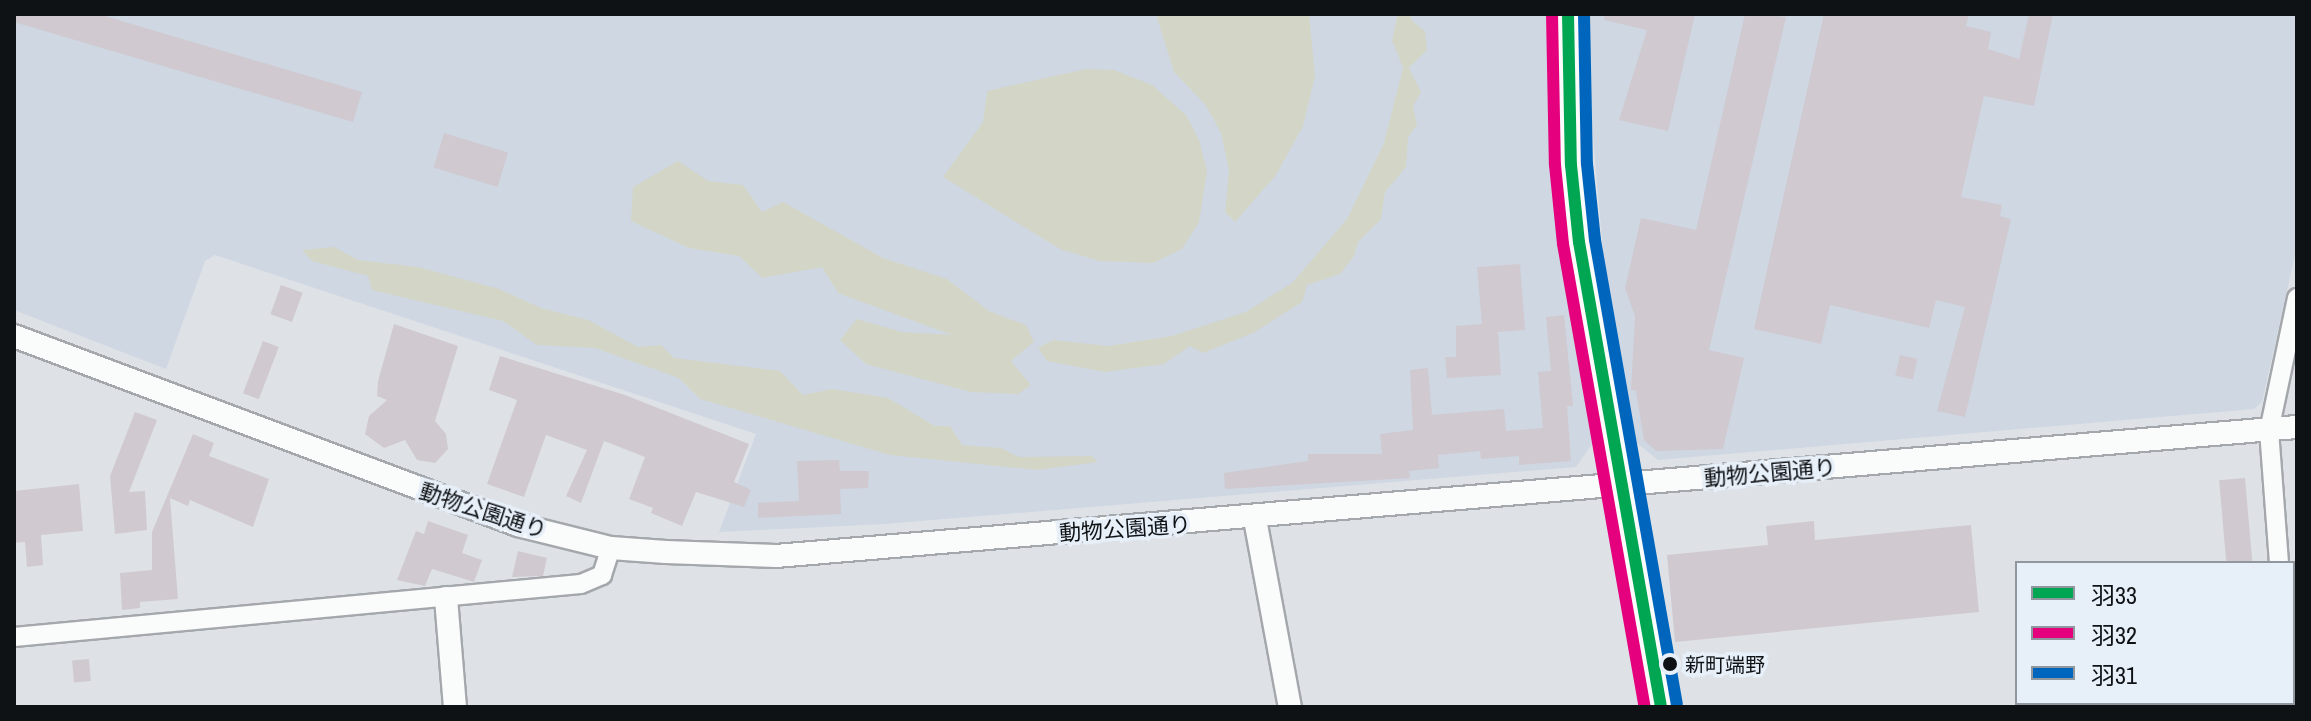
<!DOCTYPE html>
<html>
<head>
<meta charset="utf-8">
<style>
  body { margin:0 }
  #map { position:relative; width:2311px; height:721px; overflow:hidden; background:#dee2e7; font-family:"Archivo Narrow","Noto Sans JP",sans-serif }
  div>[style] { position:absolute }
  .built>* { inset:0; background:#ced7e2 }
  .green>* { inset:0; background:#d3d6c7 }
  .building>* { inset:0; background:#d0c9d0; transform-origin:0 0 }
  .roads { filter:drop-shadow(2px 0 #a4a8ac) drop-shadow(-2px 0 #a4a8ac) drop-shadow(0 2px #a4a8ac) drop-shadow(0 -2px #a4a8ac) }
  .minor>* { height:18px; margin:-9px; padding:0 9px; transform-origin:9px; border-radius:9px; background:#fafbfb }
  .tertiary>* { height:22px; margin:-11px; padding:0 11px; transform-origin:11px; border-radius:11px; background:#fafbfb }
  .bus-1>* { height:12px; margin:-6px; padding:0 6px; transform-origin:6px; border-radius:6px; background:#00a651 }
  .bus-2>* { height:12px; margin:-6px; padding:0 6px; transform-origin:6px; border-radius:6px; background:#e5007d }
  .bus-3>* { height:12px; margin:-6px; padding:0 6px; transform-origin:6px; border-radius:6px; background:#0065bd }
  .dots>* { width:22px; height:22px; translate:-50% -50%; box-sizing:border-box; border:4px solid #e7eff9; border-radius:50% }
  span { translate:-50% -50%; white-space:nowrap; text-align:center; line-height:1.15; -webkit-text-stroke:7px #e7eff9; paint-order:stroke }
  .bus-label { font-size:20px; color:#0f1215 }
  .left { translate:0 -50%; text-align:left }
  .street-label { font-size:22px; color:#0f1215 }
  .frame { position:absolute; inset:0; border:16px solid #0f1215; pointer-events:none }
  .legend { position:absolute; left:2015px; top:561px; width:280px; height:144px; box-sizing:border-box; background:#e7eff9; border:2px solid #91979e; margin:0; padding:10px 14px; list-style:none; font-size:24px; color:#0f1215 }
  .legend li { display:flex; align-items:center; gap:16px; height:40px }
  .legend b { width:40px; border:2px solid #91979e }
</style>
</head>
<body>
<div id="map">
  <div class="built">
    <div style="clip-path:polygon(14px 14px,1546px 14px,1551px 188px,1592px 444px,1576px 467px,884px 524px,719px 532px,756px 434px,215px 255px,205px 261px,166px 369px,14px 310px)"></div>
    <div style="clip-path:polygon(1590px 14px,2297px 14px,2297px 246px,2262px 402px,2254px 409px,1658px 460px,1637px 443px,1603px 251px,1590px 102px)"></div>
  </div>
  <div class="green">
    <div style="clip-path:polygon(1156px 14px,1309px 14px,1315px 76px,1303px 126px,1276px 175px,1235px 222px,1225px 212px,1229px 170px,1221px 133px,1205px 104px,1174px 72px)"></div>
    <div style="clip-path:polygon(1398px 14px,1411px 14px,1411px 20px,1425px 31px,1427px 50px,1409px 68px,1421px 92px,1413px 106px,1417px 125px,1408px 137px,1406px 167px,1385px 192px,1381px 219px,1358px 242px,1354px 256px,1340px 274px,1307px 285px,1302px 302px,1253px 333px,1203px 353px,1190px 346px,1164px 364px,1105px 372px,1047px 361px,1038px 348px,1053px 340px,1108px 346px,1172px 336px,1246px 312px,1292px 283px,1347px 219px,1384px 143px,1403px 68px,1392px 40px)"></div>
    <div style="clip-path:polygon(1086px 69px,1114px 70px,1152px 85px,1186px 115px,1199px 140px,1207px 171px,1199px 222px,1182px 249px,1153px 263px,1099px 261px,1060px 249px,943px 177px,983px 122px,987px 91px)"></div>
    <div style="clip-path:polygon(678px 161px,708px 181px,743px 185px,762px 212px,783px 202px,883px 258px,947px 279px,989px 311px,1026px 325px,1034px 342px,1011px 361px,1031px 385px,1018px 394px,971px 392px,866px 364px,840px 340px,857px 319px,902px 332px,952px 335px,838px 293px,822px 267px,762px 278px,739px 256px,689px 248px,631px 221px,633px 187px)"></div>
    <div style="clip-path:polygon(334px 247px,358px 260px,418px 267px,499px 289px,541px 308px,588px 320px,638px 347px,661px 345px,674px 358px,780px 371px,803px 395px,832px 389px,888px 398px,935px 426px,950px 426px,962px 445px,1001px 448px,1019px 457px,1092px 456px,1098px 462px,1037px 470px,890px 455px,700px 399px,679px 378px,595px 348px,537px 345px,503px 321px,372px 290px,368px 276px,312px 261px,302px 250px)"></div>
  </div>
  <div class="building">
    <div style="clip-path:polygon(14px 14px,98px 14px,362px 92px,353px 122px,14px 22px)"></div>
    <div style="clip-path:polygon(1605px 14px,1695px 14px,1668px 131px,1619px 120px,1647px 30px,1604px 20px)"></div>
    <div style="clip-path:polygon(1745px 14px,1786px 17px,1709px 350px,1744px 358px,1723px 449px,1656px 451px,1644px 440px,1636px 391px,1631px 390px,1635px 316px,1625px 288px,1641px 218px,1696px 230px)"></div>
    <div style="clip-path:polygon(1824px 14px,1969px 14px,1966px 26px,1991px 32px,1988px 49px,2019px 59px,2029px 14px,2053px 14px,2034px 106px,1984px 96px,1961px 197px,2002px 205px,2000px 216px,2011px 219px,1965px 417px,1937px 411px,1965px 307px,1936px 300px,1929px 328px,1830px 305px,1821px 344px,1754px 329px)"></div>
    <div style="left:444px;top:133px;width:67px;height:36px;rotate:17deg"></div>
    <div style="clip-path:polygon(1520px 264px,1525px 330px,1498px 332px,1501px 375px,1447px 378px,1445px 357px,1456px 357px,1456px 326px,1482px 324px,1477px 267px)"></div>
    <div style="left:281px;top:285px;width:23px;height:31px;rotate:20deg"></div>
    <div style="clip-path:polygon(1564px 315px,1573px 406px,1567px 406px,1571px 461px,1519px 465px,1519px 456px,1481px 459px,1480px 451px,1438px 455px,1439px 468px,1409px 471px,1410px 478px,1225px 489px,1224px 473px,1308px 461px,1308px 454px,1382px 454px,1380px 434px,1413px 430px,1410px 370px,1428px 368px,1432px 415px,1504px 409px,1506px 431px,1543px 428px,1538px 372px,1551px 371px,1546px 317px)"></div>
    <div style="clip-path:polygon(394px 324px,458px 346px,435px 421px,446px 434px,448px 449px,435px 463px,417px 460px,405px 440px,384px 448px,365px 434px,369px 416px,387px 400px,377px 396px,378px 381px)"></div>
    <div style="left:263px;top:341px;width:17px;height:56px;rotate:21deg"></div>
    <div style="left:1900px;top:355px;width:18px;height:21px;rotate:13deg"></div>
    <div style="clip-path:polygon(500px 356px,625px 395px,749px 444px,734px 482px,751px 490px,744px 507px,696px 492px,682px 526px,651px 513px,653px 508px,629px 499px,645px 457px,604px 441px,581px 503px,566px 496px,587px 450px,546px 435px,524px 497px,487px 484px,517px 400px,489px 390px)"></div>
    <div style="clip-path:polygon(135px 412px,157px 420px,129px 492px,145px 491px,147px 530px,115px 534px,110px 476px)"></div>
    <div style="clip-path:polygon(193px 434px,214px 443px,209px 456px,269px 479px,253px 527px,190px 500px,188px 506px,170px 498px,178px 599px,140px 602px,140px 608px,122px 610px,120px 573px,152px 570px,152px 532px)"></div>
    <div style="clip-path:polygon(839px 460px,840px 471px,869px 471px,868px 488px,840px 489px,841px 514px,758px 518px,758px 503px,799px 501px,797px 461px)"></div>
    <div style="left:2245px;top:478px;width:85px;height:26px;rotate:85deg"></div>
    <div style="clip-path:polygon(79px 484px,83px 531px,41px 535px,43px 565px,27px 567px,25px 542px,14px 543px,14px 491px)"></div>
    <div style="clip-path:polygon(428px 521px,468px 535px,462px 553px,482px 560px,474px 582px,432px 569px,425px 586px,397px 580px,416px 531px,424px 534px)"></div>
    <div style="clip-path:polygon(1814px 521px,1815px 540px,1971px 525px,1979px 612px,1675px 642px,1667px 555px,1768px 545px,1766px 526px)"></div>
    <div style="clip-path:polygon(518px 551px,547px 558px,543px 576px,512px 577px)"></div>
    <div style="left:89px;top:659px;width:22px;height:17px;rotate:85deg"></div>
  </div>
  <div class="roads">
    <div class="minor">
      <div style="left:2279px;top:563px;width:132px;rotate:-94.3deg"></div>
      <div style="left:2269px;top:431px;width:136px;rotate:-78.1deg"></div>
      <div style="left:14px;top:637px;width:569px;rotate:-5.34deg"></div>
      <div style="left:581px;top:584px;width:23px;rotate:-23deg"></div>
      <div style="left:602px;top:575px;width:28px;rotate:-72deg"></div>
      <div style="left:2293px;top:703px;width:4px;rotate:90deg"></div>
    </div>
    <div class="tertiary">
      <div style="left:1568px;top:14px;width:151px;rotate:88.9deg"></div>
      <div style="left:1571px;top:165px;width:77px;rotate:84.1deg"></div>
      <div style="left:1579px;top:242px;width:472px;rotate:80deg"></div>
      <div style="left:14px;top:336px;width:538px;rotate:20.56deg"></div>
      <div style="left:518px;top:525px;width:96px;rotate:13.9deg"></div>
      <div style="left:611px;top:548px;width:55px;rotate:4.2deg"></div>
      <div style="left:666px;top:552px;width:110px;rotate:2.1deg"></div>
      <div style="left:776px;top:556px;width:1526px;rotate:-4.85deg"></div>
      <div style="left:1255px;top:519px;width:191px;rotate:79.5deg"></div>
      <div style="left:446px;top:598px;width:109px;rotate:85.3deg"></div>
    </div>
  </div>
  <div class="bus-1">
    <div style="left:1568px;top:14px;width:151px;rotate:88.9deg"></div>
    <div style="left:1571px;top:165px;width:77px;rotate:84.1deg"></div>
    <div style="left:1579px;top:242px;width:472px;rotate:80deg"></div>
  </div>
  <div class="bus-2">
    <div style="left:1552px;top:14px;width:151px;rotate:88.9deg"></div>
    <div style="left:1555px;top:165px;width:79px;rotate:84.2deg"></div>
    <div style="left:1563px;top:244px;width:470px;rotate:80deg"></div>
  </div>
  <div class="bus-3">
    <div style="left:1584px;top:14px;width:150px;rotate:88.9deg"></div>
    <div style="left:1587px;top:164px;width:76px;rotate:84deg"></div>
    <div style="left:1595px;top:240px;width:471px;rotate:80deg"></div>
  </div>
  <div class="dots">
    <div style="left:1670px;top:664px;background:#0f1215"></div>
  </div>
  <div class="bus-label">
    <span class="left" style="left:1685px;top:664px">新町端野</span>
  </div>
  <div class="street-label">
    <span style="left:1770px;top:473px;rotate:-5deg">動物公園通り</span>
    <span style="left:483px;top:511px;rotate:18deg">動物公園通り</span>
    <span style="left:1125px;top:529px;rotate:-4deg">動物公園通り</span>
  </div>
  <div class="frame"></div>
  <ul class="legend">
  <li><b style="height:10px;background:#00a651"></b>羽33</li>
  <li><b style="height:10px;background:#e5007d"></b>羽32</li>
  <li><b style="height:10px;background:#0065bd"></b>羽31</li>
  </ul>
</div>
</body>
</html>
